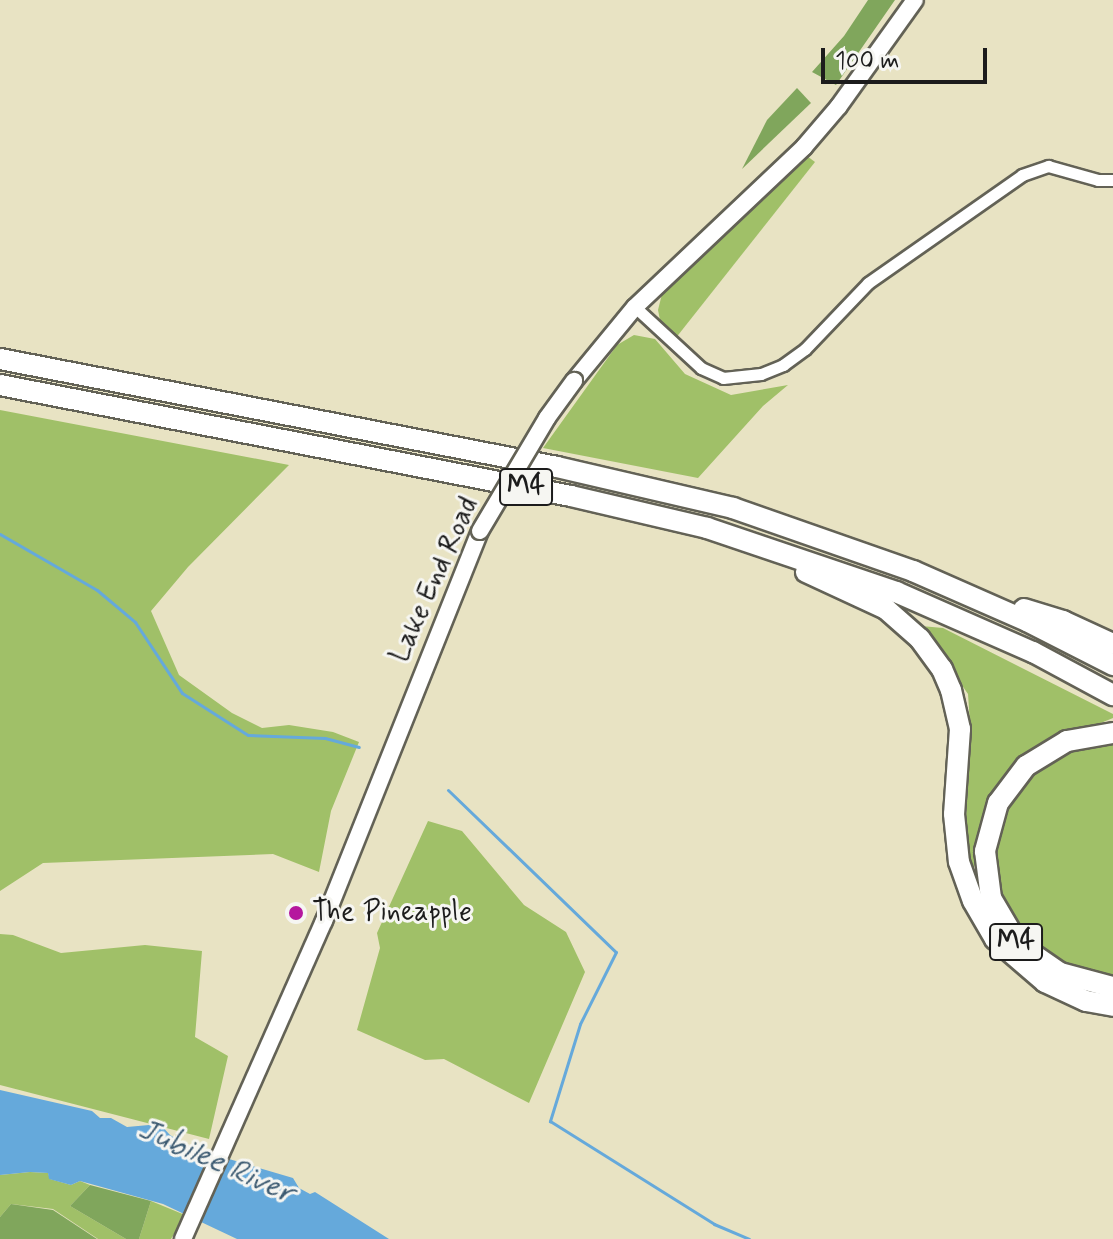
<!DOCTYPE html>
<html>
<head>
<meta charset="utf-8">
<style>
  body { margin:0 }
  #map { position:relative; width:1113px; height:1239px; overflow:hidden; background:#e8e3c3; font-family:Mynerve,sans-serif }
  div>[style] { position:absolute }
  .green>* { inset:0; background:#a0c068 }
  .forest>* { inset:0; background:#80a65c }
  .water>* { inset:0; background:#65a9db }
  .stream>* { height:3px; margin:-1.5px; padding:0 1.5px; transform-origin:1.5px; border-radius:1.5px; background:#65a9db }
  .roads { filter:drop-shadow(2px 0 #636256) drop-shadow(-2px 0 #636256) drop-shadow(0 2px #636256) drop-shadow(0 -2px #636256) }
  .street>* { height:11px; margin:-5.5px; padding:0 5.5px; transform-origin:5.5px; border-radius:5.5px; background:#fff }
  .secondary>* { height:16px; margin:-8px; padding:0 8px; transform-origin:8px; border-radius:8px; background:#fff }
  .highway>* { height:20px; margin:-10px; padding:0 10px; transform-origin:10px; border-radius:10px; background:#fff }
  .bridges { filter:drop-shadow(2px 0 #636256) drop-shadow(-2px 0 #636256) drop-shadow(0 2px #636256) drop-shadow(0 -2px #636256) }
  .secondary-bridge>* { height:16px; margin:-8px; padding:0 8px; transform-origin:8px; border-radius:8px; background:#fff }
  .dots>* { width:22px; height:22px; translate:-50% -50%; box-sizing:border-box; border:4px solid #f6f6f2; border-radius:50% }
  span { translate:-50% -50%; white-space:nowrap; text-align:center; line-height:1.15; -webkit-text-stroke:6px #f6f6f2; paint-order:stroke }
  .shield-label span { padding:2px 6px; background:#f6f6f2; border:2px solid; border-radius:6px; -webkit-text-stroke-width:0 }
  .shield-label { font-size:26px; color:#1c1c1c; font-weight:700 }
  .street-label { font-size:28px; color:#1c1c1c }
  .poi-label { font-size:28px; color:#1c1c1c }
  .left { translate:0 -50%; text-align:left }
  .water-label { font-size:30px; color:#3d5b72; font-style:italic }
  .scale { position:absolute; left:821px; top:48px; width:166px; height:36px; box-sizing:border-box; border:4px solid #1c1c1c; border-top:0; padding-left:10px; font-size:24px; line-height:28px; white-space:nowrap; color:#1c1c1c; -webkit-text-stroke:6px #f6f6f2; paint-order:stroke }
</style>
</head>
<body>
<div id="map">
  <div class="green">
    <div style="clip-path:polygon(807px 156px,815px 162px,675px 339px,661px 325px,658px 310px,662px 294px,800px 158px)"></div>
    <div style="clip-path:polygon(634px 335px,655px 339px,685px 374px,731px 395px,788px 385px,763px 406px,698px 478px,543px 448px,617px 345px)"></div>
    <div style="clip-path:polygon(0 410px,289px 465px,188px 567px,151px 611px,179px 675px,232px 713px,262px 728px,289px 725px,333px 732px,359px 742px,331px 811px,319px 872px,273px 854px,43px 863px,0 891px)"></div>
    <div style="clip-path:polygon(921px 626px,943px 628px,1113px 714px,1113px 718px,1032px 751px,1005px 776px,986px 813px,973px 873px,965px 833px,971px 739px,968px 694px)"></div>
    <div style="clip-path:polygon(1113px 742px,1113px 975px,1070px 966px,1025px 936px,1003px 902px,994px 862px,1007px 806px,1028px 777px,1062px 753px)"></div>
    <div style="clip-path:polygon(428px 821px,462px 831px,524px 905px,566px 932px,585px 972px,529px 1103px,444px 1059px,425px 1060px,357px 1030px,380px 948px,377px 933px)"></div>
    <div style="clip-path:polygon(0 934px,13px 935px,61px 953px,145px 945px,202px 951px,195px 1037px,228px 1056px,209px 1139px,0 1085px)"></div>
    <div style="clip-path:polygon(30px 1172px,48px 1173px,50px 1179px,71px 1185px,80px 1181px,90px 1185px,70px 1206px,126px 1239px,98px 1239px,53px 1209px,11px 1204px,0 1217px,0 1175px)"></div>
    <div style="clip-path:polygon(151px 1201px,185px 1215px,171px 1239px,139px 1239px)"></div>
  </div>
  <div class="forest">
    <div style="clip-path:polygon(868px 0,895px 0,836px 85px,812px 72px,844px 36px)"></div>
    <div style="clip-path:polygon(797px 88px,811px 103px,742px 169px,767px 120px)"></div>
    <div style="clip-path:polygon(90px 1185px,151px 1201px,139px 1239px,126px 1239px,70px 1206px)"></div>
    <div style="clip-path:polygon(11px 1204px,53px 1210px,97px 1239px,0 1239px,0 1217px)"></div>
  </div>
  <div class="water">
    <div style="clip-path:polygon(0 1090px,92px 1111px,100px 1118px,111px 1118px,127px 1127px,160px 1124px,170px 1135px,192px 1148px,293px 1178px,299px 1188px,310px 1194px,315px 1192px,389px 1239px,237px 1239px,163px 1204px,80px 1181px,71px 1185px,49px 1179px,48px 1173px,30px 1172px,0 1175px)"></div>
  </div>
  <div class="stream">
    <div style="left:0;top:534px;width:112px;rotate:30deg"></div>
    <div style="left:97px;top:590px;width:50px;rotate:40.1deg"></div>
    <div style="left:135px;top:622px;width:85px;rotate:56.5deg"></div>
    <div style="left:182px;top:693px;width:78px;rotate:32.5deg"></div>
    <div style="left:248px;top:735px;width:77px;rotate:2.2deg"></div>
    <div style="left:325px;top:738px;width:35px;rotate:15deg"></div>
    <div style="left:448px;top:790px;width:233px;rotate:44deg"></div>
    <div style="left:616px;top:952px;width:80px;rotate:116.6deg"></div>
    <div style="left:580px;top:1024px;width:102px;rotate:107.2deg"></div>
    <div style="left:550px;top:1121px;width:194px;rotate:32.1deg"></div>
    <div style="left:714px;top:1224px;width:38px;rotate:23deg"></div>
  </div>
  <div class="roads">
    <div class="street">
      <div style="left:635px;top:307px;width:90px;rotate:42.7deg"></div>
      <div style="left:701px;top:368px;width:24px;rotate:24deg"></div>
      <div style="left:723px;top:378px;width:38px;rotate:-6deg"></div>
      <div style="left:761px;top:374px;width:24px;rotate:-22deg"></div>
      <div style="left:783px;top:365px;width:27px;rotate:-36deg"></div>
      <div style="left:805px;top:349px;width:91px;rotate:-46.3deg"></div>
      <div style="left:868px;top:283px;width:188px;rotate:-35deg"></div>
      <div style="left:1022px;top:175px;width:28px;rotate:-19deg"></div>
      <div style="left:1048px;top:166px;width:52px;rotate:15.6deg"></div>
      <div style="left:1098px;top:180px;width:15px"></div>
    </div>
    <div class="secondary">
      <div style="left:574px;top:381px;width:96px;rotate:-50.5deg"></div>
      <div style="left:635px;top:307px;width:233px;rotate:-43.4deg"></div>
      <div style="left:804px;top:147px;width:54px;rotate:-49.5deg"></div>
      <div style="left:839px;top:106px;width:130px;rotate:-54.4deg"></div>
      <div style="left:183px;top:1239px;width:348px;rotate:-66.1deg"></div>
      <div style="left:324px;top:921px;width:420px;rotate:-68.2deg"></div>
    </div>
    <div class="highway">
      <div style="left:0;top:359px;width:567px;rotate:10.97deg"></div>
      <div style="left:557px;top:467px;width:181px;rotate:13.1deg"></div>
      <div style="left:733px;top:508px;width:191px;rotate:19.3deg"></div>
      <div style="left:913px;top:571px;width:124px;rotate:23.7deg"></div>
      <div style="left:1027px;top:621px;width:97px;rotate:27.1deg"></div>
      <div style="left:0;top:385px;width:582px;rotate:11deg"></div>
      <div style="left:571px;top:496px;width:140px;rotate:13.2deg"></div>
      <div style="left:707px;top:528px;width:200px;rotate:18.7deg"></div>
      <div style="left:896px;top:592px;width:150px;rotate:23.7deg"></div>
      <div style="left:1033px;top:652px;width:91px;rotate:28.3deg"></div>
      <div style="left:806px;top:572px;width:88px;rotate:24.8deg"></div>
      <div style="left:886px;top:609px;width:45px;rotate:41.4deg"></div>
      <div style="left:920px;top:639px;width:37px;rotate:54deg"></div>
      <div style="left:942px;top:669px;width:23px;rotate:67deg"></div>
      <div style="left:951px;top:690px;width:40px;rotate:77deg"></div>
      <div style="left:960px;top:729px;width:85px;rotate:94deg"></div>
      <div style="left:954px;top:814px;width:48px;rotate:84.1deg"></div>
      <div style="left:959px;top:862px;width:41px;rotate:70.3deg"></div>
      <div style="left:973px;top:901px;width:44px;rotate:59.9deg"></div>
      <div style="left:995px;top:939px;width:66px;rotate:40.7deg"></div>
      <div style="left:1045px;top:982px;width:45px;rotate:24.9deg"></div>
      <div style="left:1086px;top:1001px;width:27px;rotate:10deg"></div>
      <div style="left:1024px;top:609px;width:41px;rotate:17.1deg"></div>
      <div style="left:1063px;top:621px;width:55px;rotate:24.7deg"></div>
      <div style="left:1113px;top:733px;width:47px;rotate:170.1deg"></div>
      <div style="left:1067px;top:741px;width:48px;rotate:148.6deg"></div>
      <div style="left:1026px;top:766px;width:46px;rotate:127.1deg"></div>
      <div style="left:998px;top:803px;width:50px;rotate:105.2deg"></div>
      <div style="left:985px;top:851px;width:47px;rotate:82.7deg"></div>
      <div style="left:991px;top:898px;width:53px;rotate:59.6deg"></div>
      <div style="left:1018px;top:944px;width:51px;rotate:34.6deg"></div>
      <div style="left:1060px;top:973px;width:55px;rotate:14.8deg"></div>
    </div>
  </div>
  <div class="bridges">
    <div class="secondary-bridge">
      <div style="left:480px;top:531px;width:131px;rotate:-59.3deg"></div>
      <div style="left:547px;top:418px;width:46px;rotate:-53.9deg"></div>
    </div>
  </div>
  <div class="dots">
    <div style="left:296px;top:913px;background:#b5179e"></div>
  </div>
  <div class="shield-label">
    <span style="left:526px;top:487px">M4</span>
    <span style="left:1016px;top:942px">M4</span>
  </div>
  <div class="street-label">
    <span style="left:435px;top:580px;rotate:-66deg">Lake End Road</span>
  </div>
  <div class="poi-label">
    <span class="left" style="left:312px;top:913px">The Pineapple</span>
  </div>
  <div class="water-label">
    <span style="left:216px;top:1162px;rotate:24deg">Jubilee River</span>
  </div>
  <div class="scale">100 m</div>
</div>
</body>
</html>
